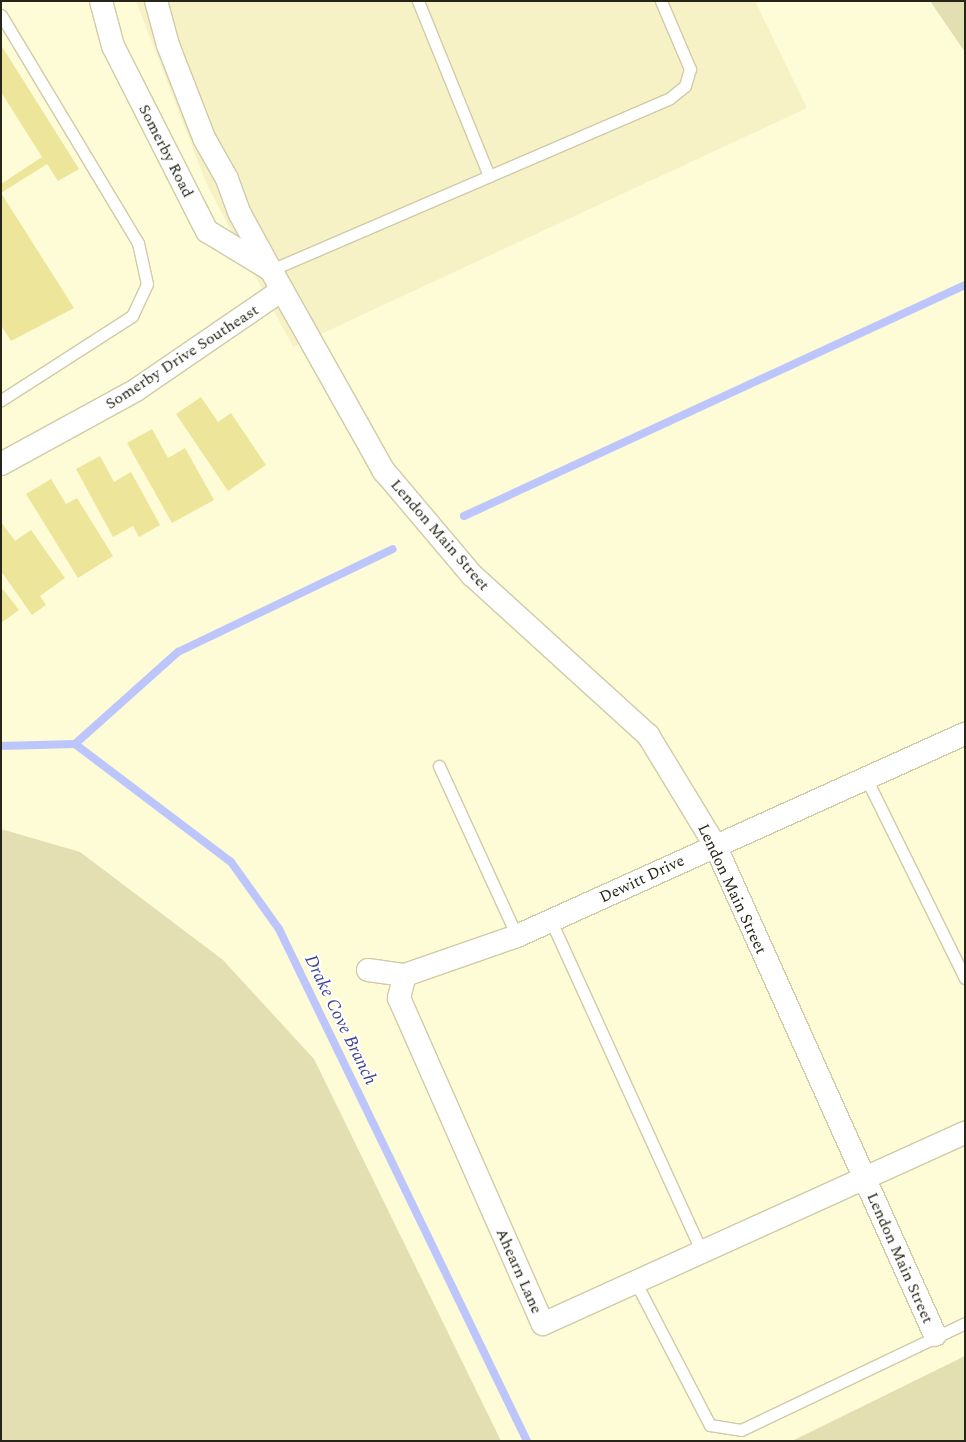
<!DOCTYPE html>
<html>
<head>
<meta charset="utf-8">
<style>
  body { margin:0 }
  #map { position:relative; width:966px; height:1442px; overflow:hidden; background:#fefbd7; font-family:Spectral,serif }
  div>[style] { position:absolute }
  .built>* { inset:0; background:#f6f2c6 }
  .green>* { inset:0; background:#e3dfb2 }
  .stream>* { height:8px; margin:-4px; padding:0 4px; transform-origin:4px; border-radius:4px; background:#bdc6fc }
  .building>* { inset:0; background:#ede59a }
  .roads { filter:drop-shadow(1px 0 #cfcba8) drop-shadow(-1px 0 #cfcba8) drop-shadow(0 1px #cfcba8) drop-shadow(0 -1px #cfcba8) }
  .service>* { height:11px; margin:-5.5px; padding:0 5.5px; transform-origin:5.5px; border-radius:5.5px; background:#fff }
  .minor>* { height:22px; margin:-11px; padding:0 11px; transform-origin:11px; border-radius:11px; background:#fff }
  span { translate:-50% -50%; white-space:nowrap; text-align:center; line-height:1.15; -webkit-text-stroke:4px #fff; paint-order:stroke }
  .street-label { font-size:16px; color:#262518 }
  .water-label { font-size:18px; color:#414593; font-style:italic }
  .frame { position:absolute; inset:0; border:2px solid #262518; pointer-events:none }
</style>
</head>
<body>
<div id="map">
  <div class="built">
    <div style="clip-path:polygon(136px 1px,755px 1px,807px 108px,293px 347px,207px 185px)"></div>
  </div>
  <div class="green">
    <div style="clip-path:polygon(930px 1px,965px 1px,965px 52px)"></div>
    <div style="clip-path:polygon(1px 829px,80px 852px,223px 960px,314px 1059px,501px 1441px,1px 1441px)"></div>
    <div style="clip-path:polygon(965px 1356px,965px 1441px,792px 1441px)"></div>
  </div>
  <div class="stream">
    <div style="left:464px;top:516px;width:552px;rotate:-24.75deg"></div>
    <div style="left:75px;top:744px;width:138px;rotate:-41.8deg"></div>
    <div style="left:178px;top:652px;width:238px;rotate:-25.6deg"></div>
    <div style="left:1px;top:746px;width:74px;rotate:-1.5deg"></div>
    <div style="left:75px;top:744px;width:196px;rotate:37.1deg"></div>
    <div style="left:231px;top:862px;width:82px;rotate:54.4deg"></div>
    <div style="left:279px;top:929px;width:569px;rotate:64.16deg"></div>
  </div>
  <div class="building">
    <div style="clip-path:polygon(1px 45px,79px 169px,58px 181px,47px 164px,1px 193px,74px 308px,11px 341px,1px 325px,1px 184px,42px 157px,1px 92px)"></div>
    <div style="clip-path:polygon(201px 397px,218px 422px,231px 413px,266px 465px,228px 491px,176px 414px)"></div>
    <div style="clip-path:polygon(152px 429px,168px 458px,185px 448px,214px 500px,172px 523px,127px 443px)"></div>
    <div style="clip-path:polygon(100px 456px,114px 482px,131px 472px,160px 525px,139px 537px,133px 526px,113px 537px,76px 469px)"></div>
    <div style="clip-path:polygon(51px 479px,66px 504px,77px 498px,113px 556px,78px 578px,26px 494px)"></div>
    <div style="clip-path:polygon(1px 522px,15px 541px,31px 530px,65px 578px,40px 596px,46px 605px,32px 615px,1px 571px)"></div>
    <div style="clip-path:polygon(1px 587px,19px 610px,1px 623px)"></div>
  </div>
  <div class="roads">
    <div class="service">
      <div style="left:418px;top:1px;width:189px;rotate:67.9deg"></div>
      <div style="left:1px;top:15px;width:266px;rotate:59deg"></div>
      <div style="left:138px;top:243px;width:42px;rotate:77.6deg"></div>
      <div style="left:147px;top:284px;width:35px;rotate:115deg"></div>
      <div style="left:132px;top:316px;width:156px;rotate:147.3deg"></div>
      <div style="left:271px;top:270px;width:434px;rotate:-23.3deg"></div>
      <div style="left:670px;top:98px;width:19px;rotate:-39deg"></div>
      <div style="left:685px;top:86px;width:18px;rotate:-74deg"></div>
      <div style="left:690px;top:69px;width:74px;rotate:-113.1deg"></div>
      <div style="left:439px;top:766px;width:187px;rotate:65.4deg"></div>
      <div style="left:866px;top:778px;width:223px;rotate:63.7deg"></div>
      <div style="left:551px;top:921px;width:366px;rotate:65.5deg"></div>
      <div style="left:636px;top:1283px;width:160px;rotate:62.5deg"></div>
      <div style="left:710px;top:1425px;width:31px;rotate:9deg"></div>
      <div style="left:741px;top:1430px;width:248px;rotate:-25.5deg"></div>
    </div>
    <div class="minor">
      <div style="left:101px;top:1px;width:47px;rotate:75.1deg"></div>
      <div style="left:113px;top:46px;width:208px;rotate:63.1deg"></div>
      <div style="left:207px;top:231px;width:75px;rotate:31.4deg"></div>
      <div style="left:271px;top:270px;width:231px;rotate:60.7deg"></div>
      <div style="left:384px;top:471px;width:136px;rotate:49.8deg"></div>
      <div style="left:472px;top:575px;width:238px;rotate:42.3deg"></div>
      <div style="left:648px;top:735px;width:129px;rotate:58.7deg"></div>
      <div style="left:715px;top:845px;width:537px;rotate:65.82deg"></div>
      <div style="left:156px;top:1px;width:46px;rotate:74.7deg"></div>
      <div style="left:168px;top:45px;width:100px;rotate:68.8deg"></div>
      <div style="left:204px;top:138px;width:47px;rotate:60.7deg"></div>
      <div style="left:227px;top:179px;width:37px;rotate:70deg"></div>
      <div style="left:240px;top:214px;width:63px;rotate:61.4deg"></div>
      <div style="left:1px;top:464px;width:154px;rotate:-28.7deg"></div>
      <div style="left:136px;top:390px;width:177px;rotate:-34.4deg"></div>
      <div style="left:368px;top:970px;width:37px;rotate:8deg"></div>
      <div style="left:405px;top:975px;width:119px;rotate:-19.2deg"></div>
      <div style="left:517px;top:936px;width:491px;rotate:-24.3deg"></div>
      <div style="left:405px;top:975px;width:24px;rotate:105deg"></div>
      <div style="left:399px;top:998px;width:356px;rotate:66.2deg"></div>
      <div style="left:543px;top:1324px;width:463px;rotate:-24.4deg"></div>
    </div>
  </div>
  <div class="street-label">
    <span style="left:166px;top:151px;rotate:63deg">Somerby Road</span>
    <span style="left:182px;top:357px;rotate:-33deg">Somerby Drive Southeast</span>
    <span style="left:440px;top:535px;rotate:49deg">Lendon Main Street</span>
    <span style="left:642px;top:879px;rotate:-25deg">Dewitt Drive</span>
    <span style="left:732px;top:889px;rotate:65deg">Lendon Main Street</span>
    <span style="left:900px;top:1258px;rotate:66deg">Lendon Main Street</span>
    <span style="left:519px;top:1271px;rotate:66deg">Ahearn Lane</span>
  </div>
  <div class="water-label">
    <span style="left:340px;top:1020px;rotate:64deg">Drake Cove Branch</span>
  </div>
  <div class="frame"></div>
</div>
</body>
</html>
